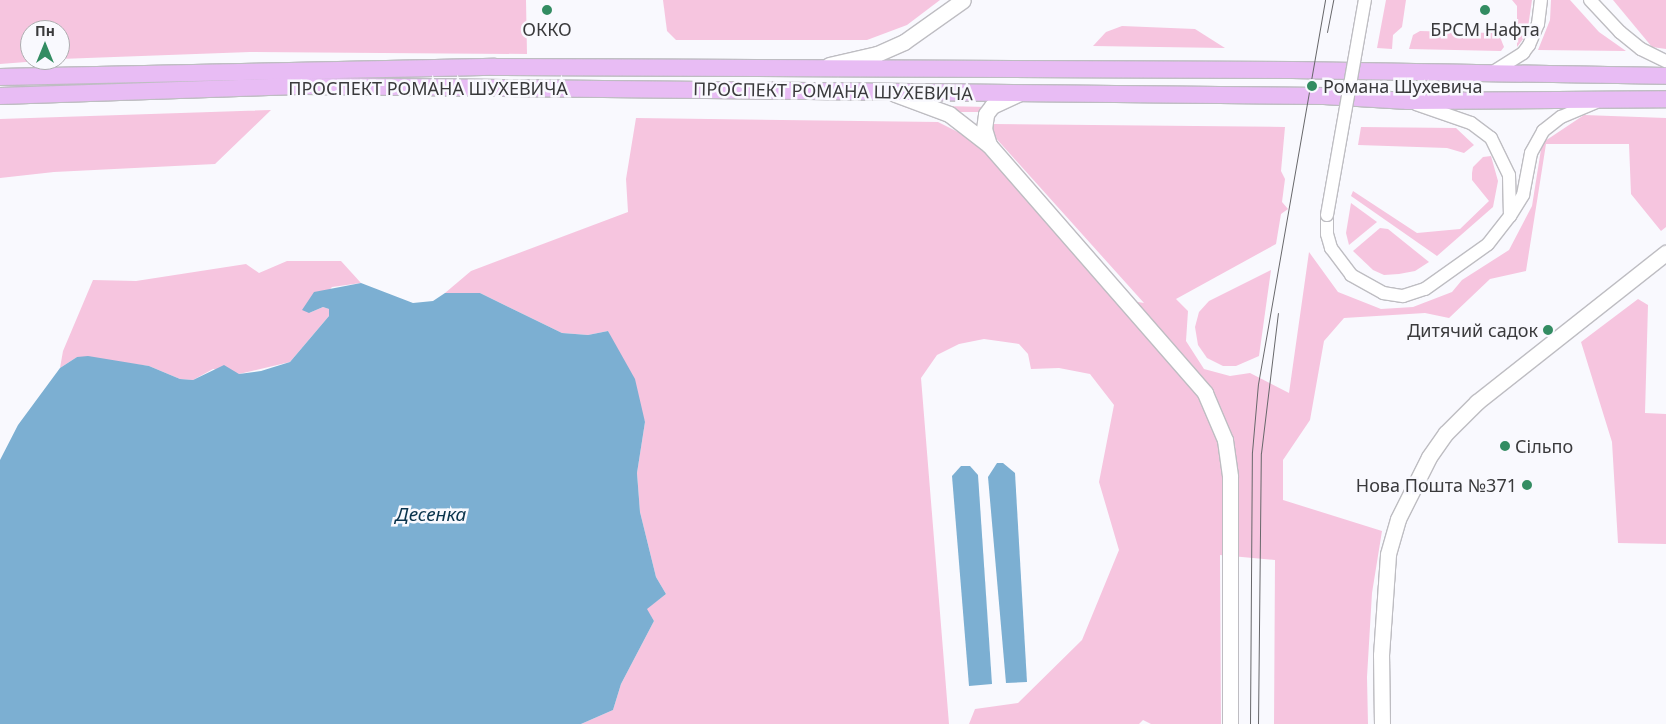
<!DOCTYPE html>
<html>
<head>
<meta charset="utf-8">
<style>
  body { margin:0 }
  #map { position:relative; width:1666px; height:724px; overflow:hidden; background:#f9f9fe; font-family:"Noto Sans",sans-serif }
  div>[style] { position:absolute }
  .green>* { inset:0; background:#f6c5df }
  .water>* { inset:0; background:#7cafd2 }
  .roads { filter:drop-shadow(1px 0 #bebdc2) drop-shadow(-1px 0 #bebdc2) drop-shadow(0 1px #bebdc2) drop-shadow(0 -1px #bebdc2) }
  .tertiary>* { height:12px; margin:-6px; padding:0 6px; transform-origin:6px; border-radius:6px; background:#fff }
  .secondary>* { height:15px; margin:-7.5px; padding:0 7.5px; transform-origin:7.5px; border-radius:7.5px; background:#fff }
  .primary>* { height:16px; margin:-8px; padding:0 8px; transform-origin:8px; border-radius:8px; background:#e8bcf4 }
  .tram>* { height:1px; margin:-0.5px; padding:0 0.5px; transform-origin:0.5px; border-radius:0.5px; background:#67676a }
  .bridges { filter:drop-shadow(1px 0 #bebdc2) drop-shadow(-1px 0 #bebdc2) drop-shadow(0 1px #bebdc2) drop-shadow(0 -1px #bebdc2) }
  .tertiary-bridge>* { height:12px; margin:-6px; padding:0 6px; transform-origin:6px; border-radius:6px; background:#fff }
  .dots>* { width:14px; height:14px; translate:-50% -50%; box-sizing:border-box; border:2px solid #f9f9fe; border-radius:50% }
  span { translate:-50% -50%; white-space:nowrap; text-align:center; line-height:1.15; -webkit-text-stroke:5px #f9f9fe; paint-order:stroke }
  .poi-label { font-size:18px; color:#3a3a3c }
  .left { translate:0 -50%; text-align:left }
  .right { translate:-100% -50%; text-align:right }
  .street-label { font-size:18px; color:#3a3a3c }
  .water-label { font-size:19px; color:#0a344d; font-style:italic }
  .north { position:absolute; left:20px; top:20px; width:50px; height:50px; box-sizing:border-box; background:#f9f9fe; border:1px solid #adadb0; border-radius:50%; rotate:0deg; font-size:14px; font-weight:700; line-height:20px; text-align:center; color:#3a3a3c }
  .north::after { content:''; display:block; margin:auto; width:18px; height:22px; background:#338c62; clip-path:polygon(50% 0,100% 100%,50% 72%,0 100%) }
</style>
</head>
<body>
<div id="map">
  <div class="green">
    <div style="clip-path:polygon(0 0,526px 0,527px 54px,250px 52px,60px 59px,60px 30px,30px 30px,30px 60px,52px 60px,0 64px)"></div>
    <div style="clip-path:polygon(663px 0,940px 0,907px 25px,867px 40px,676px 40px,667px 31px)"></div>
    <div style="clip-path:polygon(1386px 0,1406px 0,1402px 27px,1393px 35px,1392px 49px,1377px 48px)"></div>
    <div style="clip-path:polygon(1512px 0,1532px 0,1527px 34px,1517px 47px,1517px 6px)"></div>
    <div style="clip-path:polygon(1551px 0,1570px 0,1599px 32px,1626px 51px,1538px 50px,1550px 20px)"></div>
    <div style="clip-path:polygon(1613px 0,1666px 0,1666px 49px,1652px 47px)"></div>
    <div style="clip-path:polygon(1122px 26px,1195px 29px,1225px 48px,1093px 46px,1106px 32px)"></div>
    <div style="clip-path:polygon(1420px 31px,1492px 33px,1500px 37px,1504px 47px,1501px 51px,1409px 49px,1413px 35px)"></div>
    <div style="clip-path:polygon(943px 106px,988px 107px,985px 112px,953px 112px)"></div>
    <div style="clip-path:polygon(271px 110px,215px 164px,54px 172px,0 178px,0 119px)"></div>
    <div style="clip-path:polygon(1584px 115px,1666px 118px,1666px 227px,1661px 231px,1631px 194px,1629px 144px,1546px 144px,1526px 271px,1490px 279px,1449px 318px,1425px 313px,1344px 318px,1324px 341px,1310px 420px,1283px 460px,1283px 500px,1382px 531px,1372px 593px,1367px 677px,1368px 724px,1274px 724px,1275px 560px,1220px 555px,1221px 724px,1151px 724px,1143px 720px,1139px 724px,969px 724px,975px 709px,1018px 703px,1082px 640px,1119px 550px,1099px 482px,1114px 405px,1090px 374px,1059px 368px,1031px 369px,1028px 354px,1019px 344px,984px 339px,959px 344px,937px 355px,921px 378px,949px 724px,581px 724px,613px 710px,621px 684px,654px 621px,646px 609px,666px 594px,656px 577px,640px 512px,637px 473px,645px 422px,608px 331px,588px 335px,562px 333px,480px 293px,445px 293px,471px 271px,628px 212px,626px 179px,636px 118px,938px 122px,966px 136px,983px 150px,1120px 299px,1144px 303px,993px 135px,993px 124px,1285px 127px,1281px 171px,1285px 179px,1282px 202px,1288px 209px,1281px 214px,1276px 244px,1176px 299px,1188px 311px,1186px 341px,1204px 369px,1230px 376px,1250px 373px,1289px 393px,1309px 252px,1338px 292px,1381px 309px,1413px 307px,1452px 292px,1462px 280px,1509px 250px,1532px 206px,1542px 143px)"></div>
    <div style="clip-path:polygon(1361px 127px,1456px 128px,1474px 145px,1464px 153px,1447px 148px,1358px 145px)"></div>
    <div style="clip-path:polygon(1491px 156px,1498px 181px,1493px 207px,1437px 256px,1351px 196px,1353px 191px,1417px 233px,1460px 229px,1489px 201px,1472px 180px,1472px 173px,1473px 167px,1483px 157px)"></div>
    <div style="clip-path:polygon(1351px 203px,1377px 222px,1349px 245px,1346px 233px)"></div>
    <div style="clip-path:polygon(1380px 228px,1388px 229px,1429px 262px,1415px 271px,1399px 274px,1384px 275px,1373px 270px,1353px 251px)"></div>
    <div style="clip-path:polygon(287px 261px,341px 261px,361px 283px,332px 287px,309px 313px,323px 307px,329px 309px,329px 316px,290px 362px,239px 374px,213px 369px,193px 380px,180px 379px,149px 366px,77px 357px,60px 368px,63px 351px,93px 280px,136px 281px,246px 264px,259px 273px)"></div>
    <div style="clip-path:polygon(1271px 270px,1259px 356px,1236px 366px,1223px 366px,1207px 358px,1198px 345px,1195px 327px,1199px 312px,1209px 301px)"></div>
    <div style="clip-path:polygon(1638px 299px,1648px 305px,1645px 413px,1666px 414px,1666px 544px,1618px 543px,1612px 442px,1581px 342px)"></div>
  </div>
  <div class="water">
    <div style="clip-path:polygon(361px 283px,413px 303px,433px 301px,445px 293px,480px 293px,562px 333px,588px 335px,608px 331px,635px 379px,645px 422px,637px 473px,640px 512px,656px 577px,666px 594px,647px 609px,654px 621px,621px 684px,613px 710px,581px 724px,0 724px,0 460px,18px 425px,60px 368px,77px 357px,88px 356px,149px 366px,180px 379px,193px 380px,224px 365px,239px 374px,261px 371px,290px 362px,329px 316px,329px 309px,323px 307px,309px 313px,302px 310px,314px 292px)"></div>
    <div style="clip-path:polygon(997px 463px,1003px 463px,1015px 473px,1027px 682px,1006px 683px,988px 477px)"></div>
    <div style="clip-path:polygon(961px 466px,970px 466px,978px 475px,992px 684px,969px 686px,952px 476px)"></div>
  </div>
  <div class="roads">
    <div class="tertiary">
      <div style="left:1590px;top:0;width:44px;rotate:46.8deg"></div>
      <div style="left:1620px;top:32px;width:27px;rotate:39deg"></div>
      <div style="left:1641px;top:49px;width:28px;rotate:26deg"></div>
      <div style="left:1493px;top:72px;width:36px;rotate:-32deg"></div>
      <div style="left:1523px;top:53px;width:10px;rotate:-53deg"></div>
      <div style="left:1529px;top:45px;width:23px;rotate:-67deg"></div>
      <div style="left:1538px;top:24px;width:24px;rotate:-83deg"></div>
      <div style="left:1416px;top:104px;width:58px;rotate:19.1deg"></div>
      <div style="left:1471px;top:123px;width:25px;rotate:37deg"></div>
      <div style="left:1491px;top:138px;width:41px;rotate:64.1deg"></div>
      <div style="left:1509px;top:175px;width:41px;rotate:88.6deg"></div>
      <div style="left:1327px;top:215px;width:19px;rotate:90deg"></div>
      <div style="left:1327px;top:234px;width:15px;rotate:74deg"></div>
      <div style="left:1331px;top:248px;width:34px;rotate:53deg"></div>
      <div style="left:1351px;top:275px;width:37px;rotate:29deg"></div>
      <div style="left:1383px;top:293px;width:20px;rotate:9deg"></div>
      <div style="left:1403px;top:296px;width:23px;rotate:-18deg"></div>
      <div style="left:1425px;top:289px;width:77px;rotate:-35.5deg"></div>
      <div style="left:1488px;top:244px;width:36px;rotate:-52deg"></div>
      <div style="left:1510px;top:216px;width:25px;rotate:-58deg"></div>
      <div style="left:1523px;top:195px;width:43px;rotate:-79.2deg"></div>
      <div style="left:1531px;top:153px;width:25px;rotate:-61deg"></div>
      <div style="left:1543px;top:131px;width:23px;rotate:-38deg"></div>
      <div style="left:1561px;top:117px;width:38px;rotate:-23deg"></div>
    </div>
    <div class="secondary">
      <div style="left:829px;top:65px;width:49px;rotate:-12.9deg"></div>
      <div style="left:877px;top:54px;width:30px;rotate:-24deg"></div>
      <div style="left:904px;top:42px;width:72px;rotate:-35.4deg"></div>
      <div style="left:895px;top:94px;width:58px;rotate:20.3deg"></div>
      <div style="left:949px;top:114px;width:51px;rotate:37.8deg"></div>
      <div style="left:989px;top:145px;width:329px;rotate:48.9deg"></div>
      <div style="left:1205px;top:393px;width:51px;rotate:66.9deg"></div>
      <div style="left:1225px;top:440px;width:37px;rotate:82deg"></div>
      <div style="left:1230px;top:477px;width:247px;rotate:90deg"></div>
      <div style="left:989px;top:145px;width:17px;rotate:-107deg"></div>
      <div style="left:984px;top:129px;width:15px;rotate:-82deg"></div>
      <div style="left:986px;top:114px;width:10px;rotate:-53deg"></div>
      <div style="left:992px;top:106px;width:31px;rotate:-25deg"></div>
      <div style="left:1382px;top:724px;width:69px;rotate:-90.8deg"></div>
      <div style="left:1381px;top:655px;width:101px;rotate:-86deg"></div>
      <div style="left:1388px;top:554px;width:36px;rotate:-74deg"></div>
      <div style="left:1398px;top:519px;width:69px;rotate:-63.4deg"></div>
      <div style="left:1429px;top:457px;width:29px;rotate:-55deg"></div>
      <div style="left:1446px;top:433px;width:44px;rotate:-45deg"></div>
      <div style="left:1477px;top:402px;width:241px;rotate:-38.3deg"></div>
    </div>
    <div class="primary">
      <div style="left:0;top:77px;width:495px;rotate:-1.2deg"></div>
      <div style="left:495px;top:67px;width:797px;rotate:0.22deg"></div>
      <div style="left:1292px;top:70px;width:374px;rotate:0.9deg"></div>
      <div style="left:0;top:96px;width:306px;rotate:-1.9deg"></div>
      <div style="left:306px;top:86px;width:1018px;rotate:0.56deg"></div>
      <div style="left:1324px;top:96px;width:84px;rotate:3.4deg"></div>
      <div style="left:1408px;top:101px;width:258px;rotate:-0.4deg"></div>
    </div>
  </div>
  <div class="tram">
    <div style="left:1327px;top:32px;width:33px;rotate:-79deg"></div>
    <div style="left:1250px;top:724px;width:272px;rotate:-89.6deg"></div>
    <div style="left:1252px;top:452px;width:68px;rotate:-85deg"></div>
    <div style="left:1258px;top:384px;width:390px;rotate:-80.1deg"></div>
    <div style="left:1258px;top:724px;width:271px;rotate:-89.4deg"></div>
    <div style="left:1261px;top:453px;width:141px;rotate:-83.1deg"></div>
  </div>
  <div class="bridges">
    <div class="tertiary-bridge">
      <div style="left:1327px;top:215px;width:218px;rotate:-80deg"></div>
    </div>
  </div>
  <div class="dots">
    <div style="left:547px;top:10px;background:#338c62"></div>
    <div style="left:1485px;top:10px;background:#338c62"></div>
    <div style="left:1312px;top:86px;background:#338c62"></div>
    <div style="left:1548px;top:330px;background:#338c62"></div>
    <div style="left:1505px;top:446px;background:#338c62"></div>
    <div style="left:1527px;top:485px;background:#338c62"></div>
  </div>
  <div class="poi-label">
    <span style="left:547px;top:29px">ОККО</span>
    <span style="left:1485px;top:29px">БРСМ Нафта</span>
    <span class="left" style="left:1323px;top:86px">Романа Шухевича</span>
    <span class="right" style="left:1538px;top:330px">Дитячий садок</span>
    <span class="left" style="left:1515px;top:446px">Сільпо</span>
    <span class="right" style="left:1517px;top:485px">Нова Пошта №371</span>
  </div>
  <div class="street-label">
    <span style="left:428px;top:88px">ПРОСПЕКТ РОМАНА ШУХЕВИЧА</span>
    <span style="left:833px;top:91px;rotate:1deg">ПРОСПЕКТ РОМАНА ШУХЕВИЧА</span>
  </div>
  <div class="water-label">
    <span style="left:431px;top:515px">Десенка</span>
  </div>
  <div class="north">Пн</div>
</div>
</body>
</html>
